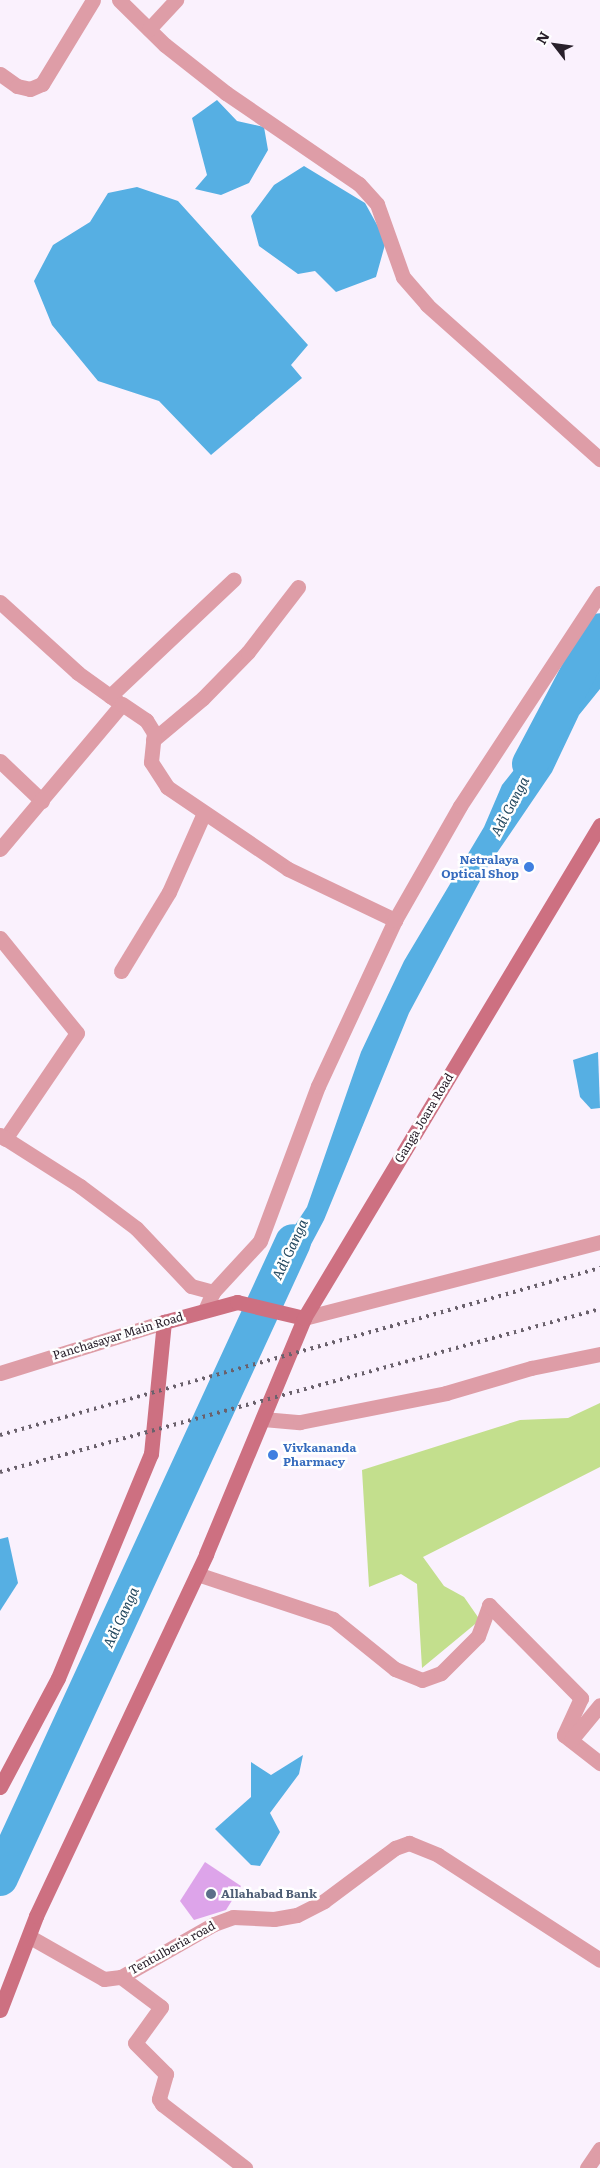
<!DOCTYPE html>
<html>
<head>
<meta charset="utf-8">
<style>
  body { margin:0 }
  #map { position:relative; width:600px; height:2168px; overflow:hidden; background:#faf1fd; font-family:Literata,serif }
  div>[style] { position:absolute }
  .green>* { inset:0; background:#c3df8d }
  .water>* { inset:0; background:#56afe3 }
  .river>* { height:36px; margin:-18px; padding:0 18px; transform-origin:18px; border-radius:18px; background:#56afe3 }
  .building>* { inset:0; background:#dda4ea }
  .street>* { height:15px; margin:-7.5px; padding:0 7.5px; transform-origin:7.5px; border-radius:7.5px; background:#de9da7 }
  .secondary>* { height:15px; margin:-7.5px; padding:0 7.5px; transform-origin:7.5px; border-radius:7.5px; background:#cd7081 }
  .rail>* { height:4px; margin-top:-2px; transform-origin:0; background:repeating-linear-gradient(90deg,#6a616c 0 2.5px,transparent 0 7.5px) }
  .dots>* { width:14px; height:14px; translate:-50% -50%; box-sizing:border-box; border:2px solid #fff; border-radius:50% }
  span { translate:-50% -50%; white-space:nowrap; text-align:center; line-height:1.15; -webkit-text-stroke:5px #fff; paint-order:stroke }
  .shop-label { font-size:12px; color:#366cbe; font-weight:700 }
  .right { translate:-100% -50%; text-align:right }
  .left { translate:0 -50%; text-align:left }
  .street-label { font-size:12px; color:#29202b }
  .service-label { font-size:12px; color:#4e5e75; font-weight:700 }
  .water-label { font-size:14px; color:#22475e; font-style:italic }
  .north { position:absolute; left:530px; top:20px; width:50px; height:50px; -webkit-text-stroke:4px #fff; paint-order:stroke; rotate:300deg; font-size:14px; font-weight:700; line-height:20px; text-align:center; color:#29202b }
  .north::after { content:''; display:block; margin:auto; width:18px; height:22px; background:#29202b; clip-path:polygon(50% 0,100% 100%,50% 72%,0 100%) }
</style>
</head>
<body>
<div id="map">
  <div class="green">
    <div style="clip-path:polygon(600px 1403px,600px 1467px,423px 1557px,444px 1586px,464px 1597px,480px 1620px,422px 1668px,417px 1584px,401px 1574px,369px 1587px,362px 1470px,520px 1420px,568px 1418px)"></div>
  </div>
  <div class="water">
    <div style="clip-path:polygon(217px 100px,237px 121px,264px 127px,268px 150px,249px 183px,221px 195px,195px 189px,207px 175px,192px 118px)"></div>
    <div style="clip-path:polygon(304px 166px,365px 203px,386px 241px,376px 277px,336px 292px,315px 271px,298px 274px,259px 246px,251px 216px,274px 185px)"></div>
    <div style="clip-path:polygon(137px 187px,178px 201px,308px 345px,291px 365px,302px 378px,211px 455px,159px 401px,98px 381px,52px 325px,34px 281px,53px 245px,90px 222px,108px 193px)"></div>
    <div style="clip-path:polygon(600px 643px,600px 689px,579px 715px,552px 772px,488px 866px,409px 1013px,324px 1220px,291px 1282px,257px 1289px,260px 1278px,307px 1207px,361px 1052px,404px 961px,484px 827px,502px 785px,567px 703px)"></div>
    <div style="clip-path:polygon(598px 1052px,600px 1108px,591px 1109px,580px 1097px,573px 1060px)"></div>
    <div style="clip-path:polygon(8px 1537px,18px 1583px,0 1611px,0 1539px)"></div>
    <div style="clip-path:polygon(303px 1755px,299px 1774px,270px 1813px,280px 1832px,260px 1866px,251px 1865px,215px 1829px,251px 1797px,251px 1762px,271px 1775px)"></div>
  </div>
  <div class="river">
    <div style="left:530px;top:764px;width:150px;rotate:-62.2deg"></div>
    <div style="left:0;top:1878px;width:700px;rotate:-65.26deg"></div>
  </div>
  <div class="building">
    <div style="clip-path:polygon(205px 1862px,241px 1886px,226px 1910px,194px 1920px,180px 1901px)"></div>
  </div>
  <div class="street">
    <div style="left:119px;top:0;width:64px;rotate:44.4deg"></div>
    <div style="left:165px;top:45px;width:78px;rotate:38.2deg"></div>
    <div style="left:226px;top:93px;width:161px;rotate:34.4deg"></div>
    <div style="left:359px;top:184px;width:27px;rotate:48deg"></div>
    <div style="left:377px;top:204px;width:77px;rotate:70.4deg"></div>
    <div style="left:403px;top:277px;width:37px;rotate:49deg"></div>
    <div style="left:427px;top:305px;width:232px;rotate:41.7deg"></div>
    <div style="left:149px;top:29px;width:40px;rotate:-47deg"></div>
    <div style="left:0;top:74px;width:21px;rotate:35deg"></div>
    <div style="left:17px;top:86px;width:13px;rotate:13deg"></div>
    <div style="left:30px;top:89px;width:13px;rotate:-23deg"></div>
    <div style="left:42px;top:84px;width:98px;rotate:-58.7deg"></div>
    <div style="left:0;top:602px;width:105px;rotate:42.3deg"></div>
    <div style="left:78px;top:673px;width:48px;rotate:35.7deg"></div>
    <div style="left:110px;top:696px;width:170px;rotate:-43.3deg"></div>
    <div style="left:153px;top:740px;width:65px;rotate:-40deg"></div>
    <div style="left:203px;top:698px;width:64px;rotate:-45.6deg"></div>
    <div style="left:248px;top:652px;width:82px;rotate:-52.4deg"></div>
    <div style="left:0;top:761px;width:58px;rotate:43.6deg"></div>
    <div style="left:0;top:849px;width:189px;rotate:-49.9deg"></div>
    <div style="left:122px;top:704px;width:29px;rotate:34deg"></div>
    <div style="left:146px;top:720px;width:15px;rotate:58deg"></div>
    <div style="left:154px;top:733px;width:29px;rotate:96deg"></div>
    <div style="left:151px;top:762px;width:30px;rotate:57deg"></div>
    <div style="left:167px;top:787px;width:146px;rotate:34.1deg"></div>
    <div style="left:288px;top:869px;width:119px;rotate:25.5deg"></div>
    <div style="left:0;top:938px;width:122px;rotate:51deg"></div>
    <div style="left:77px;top:1033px;width:128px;rotate:124.2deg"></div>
    <div style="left:121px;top:971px;width:92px;rotate:-58.7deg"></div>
    <div style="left:169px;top:892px;width:86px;rotate:-66.1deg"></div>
    <div style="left:0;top:1135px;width:95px;rotate:32.5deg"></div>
    <div style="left:80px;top:1186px;width:70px;rotate:36.9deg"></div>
    <div style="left:136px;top:1228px;width:80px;rotate:46.5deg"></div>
    <div style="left:191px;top:1286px;width:23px;rotate:15deg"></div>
    <div style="left:205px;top:1310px;width:20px;rotate:-66deg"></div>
    <div style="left:213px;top:1292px;width:69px;rotate:-47.3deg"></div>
    <div style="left:260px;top:1241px;width:165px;rotate:-69.5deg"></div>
    <div style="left:318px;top:1086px;width:183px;rotate:-65.1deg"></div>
    <div style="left:395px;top:920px;width:131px;rotate:-60.3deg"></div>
    <div style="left:460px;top:806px;width:255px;rotate:-56.7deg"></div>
    <div style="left:304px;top:1318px;width:306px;rotate:-14.4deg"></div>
    <div style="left:0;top:1373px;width:172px;rotate:-17.3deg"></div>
    <div style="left:263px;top:1419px;width:37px;rotate:5deg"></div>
    <div style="left:300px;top:1422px;width:149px;rotate:-11.2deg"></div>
    <div style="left:446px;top:1393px;width:89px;rotate:-16.4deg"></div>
    <div style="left:531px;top:1368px;width:70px;rotate:-11.5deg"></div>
    <div style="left:197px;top:1574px;width:143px;rotate:18.3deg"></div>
    <div style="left:333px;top:1619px;width:80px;rotate:38.9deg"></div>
    <div style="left:395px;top:1669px;width:29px;rotate:22deg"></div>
    <div style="left:422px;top:1680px;width:20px;rotate:-20deg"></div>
    <div style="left:441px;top:1673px;width:52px;rotate:-45deg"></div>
    <div style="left:478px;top:1636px;width:33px;rotate:-70deg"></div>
    <div style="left:489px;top:1605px;width:131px;rotate:45.3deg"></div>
    <div style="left:581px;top:1698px;width:41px;rotate:114.7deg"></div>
    <div style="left:564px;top:1735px;width:46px;rotate:37.9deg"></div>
    <div style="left:571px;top:1740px;width:45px;rotate:-50.4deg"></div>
    <div style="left:30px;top:1937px;width:85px;rotate:29.6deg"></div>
    <div style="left:104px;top:1979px;width:17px;rotate:-7deg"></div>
    <div style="left:121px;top:1977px;width:107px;rotate:-29.7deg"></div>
    <div style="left:214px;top:1924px;width:20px;rotate:-20deg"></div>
    <div style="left:233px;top:1917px;width:41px;rotate:2.8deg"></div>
    <div style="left:274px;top:1919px;width:23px;rotate:-10deg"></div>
    <div style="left:297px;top:1915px;width:30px;rotate:-27deg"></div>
    <div style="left:324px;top:1901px;width:89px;rotate:-36.7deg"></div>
    <div style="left:395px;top:1848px;width:15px;rotate:-20deg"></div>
    <div style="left:409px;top:1843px;width:31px;rotate:22deg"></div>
    <div style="left:438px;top:1855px;width:193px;rotate:32.9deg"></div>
    <div style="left:121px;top:1977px;width:50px;rotate:36.9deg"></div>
    <div style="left:161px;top:2007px;width:44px;rotate:125.8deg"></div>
    <div style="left:135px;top:2043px;width:44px;rotate:45deg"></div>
    <div style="left:166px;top:2074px;width:26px;rotate:106deg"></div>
    <div style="left:159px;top:2099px;width:6px;rotate:59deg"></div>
    <div style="left:162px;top:2104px;width:105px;rotate:37.6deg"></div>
    <div style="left:587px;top:2168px;width:23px;rotate:-56deg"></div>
  </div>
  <div class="secondary">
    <div style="left:0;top:1787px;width:123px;rotate:-62deg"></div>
    <div style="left:58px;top:1678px;width:243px;rotate:-67.5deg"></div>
    <div style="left:151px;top:1454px;width:133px;rotate:-84.4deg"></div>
    <div style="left:164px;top:1322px;width:76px;rotate:-15.3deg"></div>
    <div style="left:237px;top:1302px;width:69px;rotate:13.4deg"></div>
    <div style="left:0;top:2010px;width:101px;rotate:-69deg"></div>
    <div style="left:36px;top:1916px;width:400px;rotate:-64.8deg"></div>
    <div style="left:206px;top:1554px;width:256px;rotate:-67.4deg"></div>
    <div style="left:304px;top:1318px;width:575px;rotate:-59.02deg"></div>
  </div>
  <div class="rail">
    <div style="left:0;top:1435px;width:623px;rotate:-15.55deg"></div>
    <div style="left:0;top:1472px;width:622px;rotate:-15.2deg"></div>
  </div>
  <div class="dots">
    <div style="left:529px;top:867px;background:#3f7fe0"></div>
    <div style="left:273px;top:1455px;background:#3f7fe0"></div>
    <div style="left:211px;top:1894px;background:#5c6f8a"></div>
  </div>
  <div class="shop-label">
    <span class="right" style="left:519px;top:867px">Netralaya<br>Optical Shop</span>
    <span class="left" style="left:283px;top:1455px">Vivkananda<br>Pharmacy</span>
  </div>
  <div class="street-label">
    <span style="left:424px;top:1118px;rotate:-59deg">Ganga Joara Road</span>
    <span style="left:118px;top:1336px;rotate:-17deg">Panchasayar Main Road</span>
    <span style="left:172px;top:1948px;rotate:-29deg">Tentulberia road</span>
  </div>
  <div class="service-label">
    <span class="left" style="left:221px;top:1894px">Allahabad Bank</span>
  </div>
  <div class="water-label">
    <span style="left:509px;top:806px;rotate:-62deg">Adi Ganga</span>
    <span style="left:289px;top:1249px;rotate:-65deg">Adi Ganga</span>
    <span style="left:120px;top:1617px;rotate:-65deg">Adi Ganga</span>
  </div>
  <div class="north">N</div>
</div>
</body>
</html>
